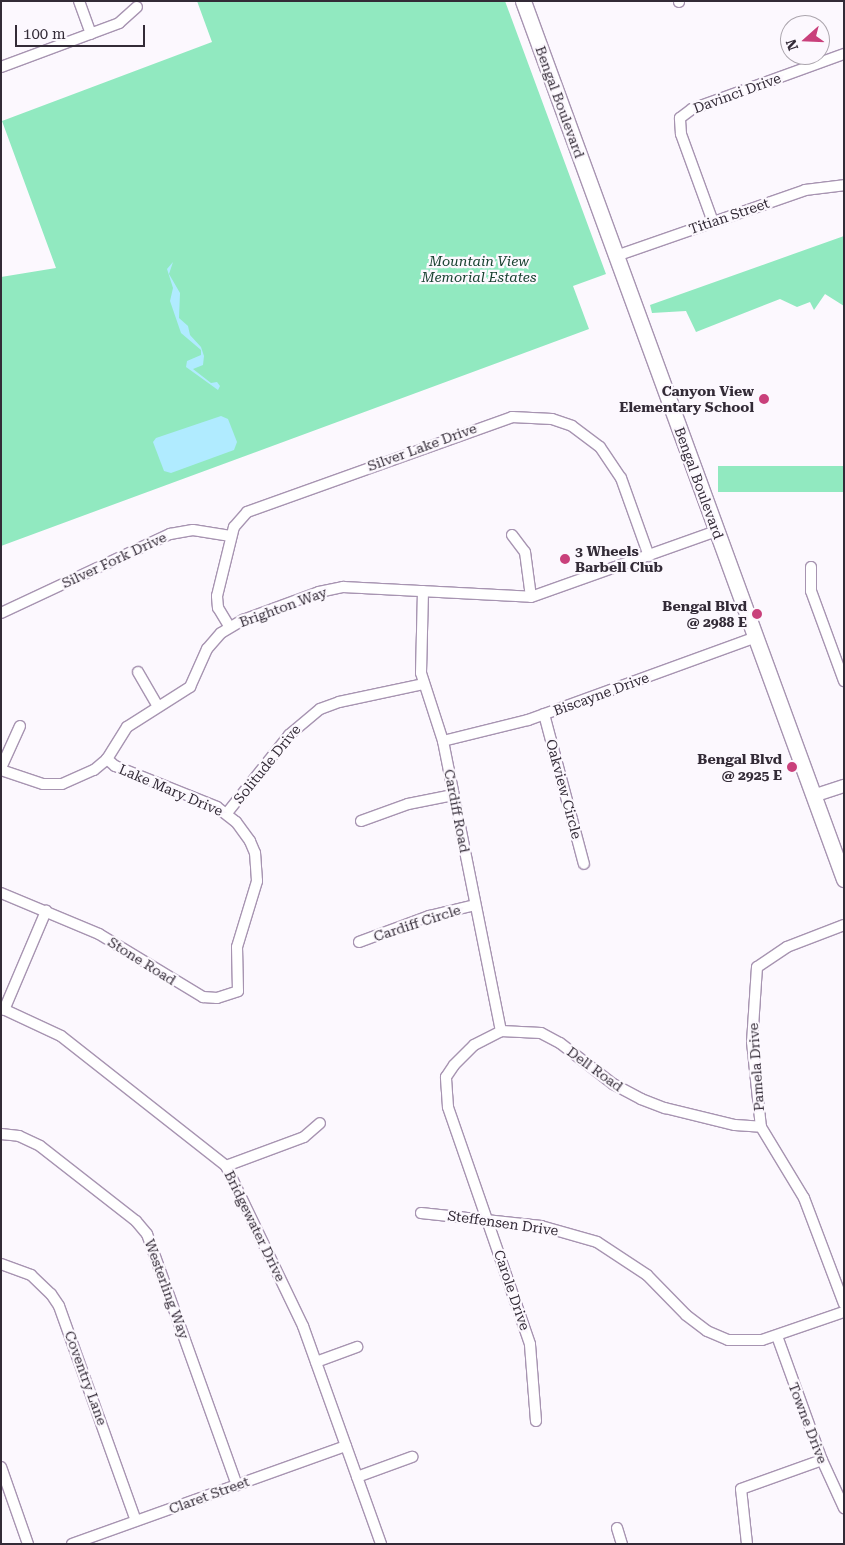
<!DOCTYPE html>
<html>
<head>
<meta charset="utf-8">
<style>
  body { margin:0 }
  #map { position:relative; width:845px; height:1545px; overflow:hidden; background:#fcf8fe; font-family:"Roboto Serif",serif }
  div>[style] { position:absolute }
  .green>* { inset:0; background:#91e9c0; transform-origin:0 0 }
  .water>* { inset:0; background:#b0ebff }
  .roads { filter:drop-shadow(1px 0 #a794b1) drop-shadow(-1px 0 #a794b1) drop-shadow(0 1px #a794b1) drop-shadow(0 -1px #a794b1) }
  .minor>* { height:10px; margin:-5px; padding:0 5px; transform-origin:5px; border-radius:5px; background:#fff }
  .tertiary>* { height:12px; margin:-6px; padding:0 6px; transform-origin:6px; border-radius:6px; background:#fff }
  .secondary>* { height:15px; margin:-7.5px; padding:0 7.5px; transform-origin:7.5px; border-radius:7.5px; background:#fff }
  .dots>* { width:14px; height:14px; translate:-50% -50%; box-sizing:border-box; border:2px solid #fcf8fe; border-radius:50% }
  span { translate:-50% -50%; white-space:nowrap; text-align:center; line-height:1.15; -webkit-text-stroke:4.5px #fcf8fe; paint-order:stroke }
  .street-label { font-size:14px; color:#332b37 }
  .park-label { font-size:14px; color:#184130; font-style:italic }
  .poi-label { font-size:14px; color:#332b37; font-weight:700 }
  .right { translate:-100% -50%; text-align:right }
  .left { translate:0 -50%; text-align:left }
  .frame { position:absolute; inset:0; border:2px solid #332b37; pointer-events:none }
  .north { position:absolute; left:780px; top:15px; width:50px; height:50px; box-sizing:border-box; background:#fcf8fe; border:1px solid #aca6ae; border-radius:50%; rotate:250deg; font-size:14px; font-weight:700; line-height:20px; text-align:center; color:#332b37 }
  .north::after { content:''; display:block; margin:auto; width:18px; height:22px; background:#c9407b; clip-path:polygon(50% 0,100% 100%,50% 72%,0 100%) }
  .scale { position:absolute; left:15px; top:25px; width:130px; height:22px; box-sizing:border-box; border:2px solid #332b37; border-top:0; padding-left:6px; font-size:15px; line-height:18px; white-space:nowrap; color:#332b37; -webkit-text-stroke:4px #fcf8fe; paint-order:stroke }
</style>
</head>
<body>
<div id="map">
  <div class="green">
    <div style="clip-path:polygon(197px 1px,505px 1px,606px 274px,573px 286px,589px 329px,1px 546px,1px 277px,56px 268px,2px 121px,212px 42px)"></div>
    <div style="clip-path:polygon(844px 236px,844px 306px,825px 294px,814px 310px,810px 302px,797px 307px,780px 299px,696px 332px,686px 311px,652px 313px,650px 305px)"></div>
    <div style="left:844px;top:466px;width:26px;height:126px;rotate:90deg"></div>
  </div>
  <div class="water">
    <div style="clip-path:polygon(173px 262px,169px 274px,180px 293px,179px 318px,188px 326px,190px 335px,201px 347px,204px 356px,203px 365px,193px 369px,211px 383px,217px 382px,220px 386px,218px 390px,186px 367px,187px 361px,201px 355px,201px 350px,181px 333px,170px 301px,173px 288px,167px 269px)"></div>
    <div style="clip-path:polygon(221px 416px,228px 419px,237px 442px,234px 450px,171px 473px,164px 471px,153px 442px,156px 438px)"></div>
  </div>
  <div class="roads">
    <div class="minor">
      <div style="left:79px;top:1px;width:35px;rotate:70deg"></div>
      <div style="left:679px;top:2px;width:1px;rotate:-90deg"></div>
      <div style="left:1px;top:67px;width:126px;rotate:-20.4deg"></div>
      <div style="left:119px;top:23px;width:24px;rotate:-42deg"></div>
      <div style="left:713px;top:222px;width:94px;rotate:-110deg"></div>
      <div style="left:681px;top:134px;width:16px;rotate:-94deg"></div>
      <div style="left:680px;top:118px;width:15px;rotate:-37deg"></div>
      <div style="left:692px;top:109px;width:162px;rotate:-19.9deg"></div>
      <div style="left:616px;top:256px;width:200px;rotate:-19.2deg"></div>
      <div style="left:805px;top:190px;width:39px;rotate:-7deg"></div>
      <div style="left:512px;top:535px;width:21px;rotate:53deg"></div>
      <div style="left:525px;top:552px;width:45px;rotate:82.4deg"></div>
      <div style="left:811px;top:567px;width:24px;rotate:90deg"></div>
      <div style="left:811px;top:591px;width:96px;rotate:69.9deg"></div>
      <div style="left:423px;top:591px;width:82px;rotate:91.4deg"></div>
      <div style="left:421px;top:673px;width:71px;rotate:72.1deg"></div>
      <div style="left:443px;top:741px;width:296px;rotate:78.7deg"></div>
      <div style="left:1px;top:613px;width:187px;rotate:-25.1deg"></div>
      <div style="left:170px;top:534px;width:23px;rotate:-10deg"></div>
      <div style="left:193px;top:530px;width:38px;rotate:9deg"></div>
      <div style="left:229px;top:626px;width:21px;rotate:-121deg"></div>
      <div style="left:218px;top:608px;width:12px;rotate:-95deg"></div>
      <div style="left:217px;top:596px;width:71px;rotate:-76.2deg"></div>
      <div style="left:234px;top:527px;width:20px;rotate:-49deg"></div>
      <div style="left:247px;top:512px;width:282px;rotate:-19.7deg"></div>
      <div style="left:512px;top:417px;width:40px;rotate:2.9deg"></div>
      <div style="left:552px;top:419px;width:21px;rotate:19deg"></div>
      <div style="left:572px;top:426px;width:35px;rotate:37deg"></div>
      <div style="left:600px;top:447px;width:37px;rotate:56deg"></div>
      <div style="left:621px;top:478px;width:83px;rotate:70.3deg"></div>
      <div style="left:138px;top:672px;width:39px;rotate:60deg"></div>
      <div style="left:544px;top:714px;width:155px;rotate:75.1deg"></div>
      <div style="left:443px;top:741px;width:88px;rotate:-13.9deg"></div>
      <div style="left:528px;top:720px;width:243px;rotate:-20deg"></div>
      <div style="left:1px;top:768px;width:46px;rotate:-65.7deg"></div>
      <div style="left:1px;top:770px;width:44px;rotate:18.4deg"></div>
      <div style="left:43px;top:784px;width:19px"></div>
      <div style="left:62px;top:784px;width:35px;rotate:-24deg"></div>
      <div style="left:94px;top:770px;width:17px;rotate:-40deg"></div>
      <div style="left:107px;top:759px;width:38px;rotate:-58deg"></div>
      <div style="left:127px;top:727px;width:75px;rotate:-32.4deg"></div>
      <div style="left:190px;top:687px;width:42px;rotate:-65.9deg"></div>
      <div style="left:207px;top:649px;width:21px;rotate:-49deg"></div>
      <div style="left:221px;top:633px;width:26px;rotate:-31deg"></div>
      <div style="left:243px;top:620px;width:81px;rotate:-20.2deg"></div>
      <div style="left:319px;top:592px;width:25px;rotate:-12deg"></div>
      <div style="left:343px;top:587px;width:188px;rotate:3deg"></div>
      <div style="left:531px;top:597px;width:196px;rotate:-19.6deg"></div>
      <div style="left:227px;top:813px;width:100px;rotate:-51.5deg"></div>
      <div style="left:289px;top:735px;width:40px;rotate:-40deg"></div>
      <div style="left:320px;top:709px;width:20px;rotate:-20deg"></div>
      <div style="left:339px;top:702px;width:87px;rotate:-12deg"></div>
      <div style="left:361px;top:821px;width:50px;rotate:-19.9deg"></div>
      <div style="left:408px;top:804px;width:46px;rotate:-11.3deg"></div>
      <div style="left:1px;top:893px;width:106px;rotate:22.7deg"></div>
      <div style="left:99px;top:934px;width:122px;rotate:31.2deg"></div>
      <div style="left:203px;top:997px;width:14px;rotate:4deg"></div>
      <div style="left:217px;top:998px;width:22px;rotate:-18deg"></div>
      <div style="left:238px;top:991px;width:44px;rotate:-91.3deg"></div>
      <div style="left:237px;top:947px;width:69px;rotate:-73.1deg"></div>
      <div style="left:257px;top:881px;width:28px;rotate:-94deg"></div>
      <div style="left:255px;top:853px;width:13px;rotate:-113deg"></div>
      <div style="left:250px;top:841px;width:24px;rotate:-126deg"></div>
      <div style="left:236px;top:822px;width:24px;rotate:-142deg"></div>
      <div style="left:217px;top:807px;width:110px;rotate:-158.1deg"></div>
      <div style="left:115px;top:766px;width:11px;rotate:-139deg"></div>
      <div style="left:844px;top:925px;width:61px;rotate:158.9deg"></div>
      <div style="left:787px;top:947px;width:36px;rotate:146deg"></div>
      <div style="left:757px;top:967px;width:75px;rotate:93.8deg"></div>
      <div style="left:752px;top:1042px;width:85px;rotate:84deg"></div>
      <div style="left:761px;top:1127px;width:83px;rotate:58.8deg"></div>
      <div style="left:804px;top:1198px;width:113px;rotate:69.3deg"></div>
      <div style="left:359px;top:942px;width:75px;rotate:-20.4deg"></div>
      <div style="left:429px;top:916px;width:47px;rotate:-13.4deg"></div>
      <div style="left:1px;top:1008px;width:66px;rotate:25deg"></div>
      <div style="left:61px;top:1036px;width:210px;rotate:38.2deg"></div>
      <div style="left:226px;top:1166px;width:178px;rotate:64.3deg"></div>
      <div style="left:303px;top:1326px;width:232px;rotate:70.3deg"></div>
      <div style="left:4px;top:1010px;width:108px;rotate:-67deg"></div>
      <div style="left:1px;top:1134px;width:18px;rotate:6deg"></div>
      <div style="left:19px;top:1136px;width:23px;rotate:25deg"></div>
      <div style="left:40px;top:1146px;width:122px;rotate:38deg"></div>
      <div style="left:136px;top:1221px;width:17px;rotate:50deg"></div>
      <div style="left:147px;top:1234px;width:267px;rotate:70.3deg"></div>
      <div style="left:226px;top:1166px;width:83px;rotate:-20.4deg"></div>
      <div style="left:304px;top:1137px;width:21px;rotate:-41deg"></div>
      <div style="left:421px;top:1213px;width:121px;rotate:6.2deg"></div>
      <div style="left:541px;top:1226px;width:58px;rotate:15.9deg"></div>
      <div style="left:597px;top:1242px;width:60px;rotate:33.4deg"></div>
      <div style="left:647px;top:1275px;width:56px;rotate:45.7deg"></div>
      <div style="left:686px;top:1315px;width:26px;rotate:37deg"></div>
      <div style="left:707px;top:1331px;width:23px;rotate:23deg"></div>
      <div style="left:728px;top:1340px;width:34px"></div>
      <div style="left:762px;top:1340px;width:87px;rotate:-18.9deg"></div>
      <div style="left:1px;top:1264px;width:32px;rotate:20deg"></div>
      <div style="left:31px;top:1275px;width:28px;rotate:44deg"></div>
      <div style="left:51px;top:1294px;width:14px;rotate:56deg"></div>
      <div style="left:59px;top:1306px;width:228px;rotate:70.3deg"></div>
      <div style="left:777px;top:1336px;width:132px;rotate:70.1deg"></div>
      <div style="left:822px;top:1460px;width:53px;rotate:65.4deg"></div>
      <div style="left:316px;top:1362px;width:44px;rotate:-20.1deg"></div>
      <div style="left:536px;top:1421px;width:77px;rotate:-94.5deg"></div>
      <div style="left:530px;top:1344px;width:251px;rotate:-109.1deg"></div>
      <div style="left:448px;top:1107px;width:30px;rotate:-94deg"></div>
      <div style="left:446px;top:1077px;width:14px;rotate:-56deg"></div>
      <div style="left:454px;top:1065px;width:28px;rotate:-45deg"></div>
      <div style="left:474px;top:1045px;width:30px;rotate:-27deg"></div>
      <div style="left:501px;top:1031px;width:40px;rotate:2.9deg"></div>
      <div style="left:541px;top:1033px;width:21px;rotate:28deg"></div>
      <div style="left:560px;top:1043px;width:67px;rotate:37.7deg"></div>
      <div style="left:613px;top:1084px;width:32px;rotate:28deg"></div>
      <div style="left:641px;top:1099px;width:26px;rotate:21deg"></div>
      <div style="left:665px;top:1108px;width:72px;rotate:13.7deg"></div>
      <div style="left:735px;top:1125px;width:26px;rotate:4deg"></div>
      <div style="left:1px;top:1467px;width:82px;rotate:70.7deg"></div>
      <div style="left:357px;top:1477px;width:59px;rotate:-20deg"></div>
      <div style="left:617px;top:1528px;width:17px;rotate:73deg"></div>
      <div style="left:72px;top:1544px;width:291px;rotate:-19.7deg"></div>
      <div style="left:747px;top:1544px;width:55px;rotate:-96.2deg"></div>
      <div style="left:741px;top:1489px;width:86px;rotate:-19.7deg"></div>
    </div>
    <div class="tertiary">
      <div style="left:813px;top:796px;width:33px;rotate:-18deg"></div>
    </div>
    <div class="secondary">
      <div style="left:523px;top:1px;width:935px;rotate:69.92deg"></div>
    </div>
  </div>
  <div class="dots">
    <div style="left:764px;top:399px;background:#c9407b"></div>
    <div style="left:565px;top:559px;background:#c9407b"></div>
    <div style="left:757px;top:614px;background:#c9407b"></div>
    <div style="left:792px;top:767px;background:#c9407b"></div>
  </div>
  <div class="street-label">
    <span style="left:737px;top:93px;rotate:-20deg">Davinci Drive</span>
    <span style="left:560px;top:102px;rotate:70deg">Bengal Boulevard</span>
    <span style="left:729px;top:216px;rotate:-19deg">Titian Street</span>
    <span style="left:422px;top:447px;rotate:-20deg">Silver Lake Drive</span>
    <span style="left:699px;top:483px;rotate:70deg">Bengal Boulevard</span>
    <span style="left:114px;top:560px;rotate:-25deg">Silver Fork Drive</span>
    <span style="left:283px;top:607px;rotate:-20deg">Brighton Way</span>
    <span style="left:601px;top:694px;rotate:-20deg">Biscayne Drive</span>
    <span style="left:267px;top:764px;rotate:-51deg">Solitude Drive</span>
    <span style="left:564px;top:789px;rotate:75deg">Oakview Circle</span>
    <span style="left:171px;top:790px;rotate:23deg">Lake Mary Drive</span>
    <span style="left:457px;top:811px;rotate:79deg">Cardiff Road</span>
    <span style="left:417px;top:923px;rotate:-18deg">Cardiff Circle</span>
    <span style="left:142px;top:961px;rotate:32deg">Stone Road</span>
    <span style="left:756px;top:1067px;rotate:-94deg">Pamela Drive</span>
    <span style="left:595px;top:1069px;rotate:36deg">Dell Road</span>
    <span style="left:503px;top:1223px;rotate:8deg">Steffensen Drive</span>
    <span style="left:255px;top:1226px;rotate:64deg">Bridgewater Drive</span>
    <span style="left:167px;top:1289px;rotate:70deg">Westerling Way</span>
    <span style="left:512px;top:1290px;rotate:71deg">Carole Drive</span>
    <span style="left:86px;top:1378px;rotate:70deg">Coventry Lane</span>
    <span style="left:808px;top:1423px;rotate:69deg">Towne Drive</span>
    <span style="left:209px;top:1495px;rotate:-20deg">Claret Street</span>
  </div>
  <div class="park-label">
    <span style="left:479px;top:269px">Mountain View<br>Memorial Estates</span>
  </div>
  <div class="poi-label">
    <span class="right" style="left:754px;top:399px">Canyon View<br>Elementary School</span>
    <span class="left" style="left:575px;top:559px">3 Wheels<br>Barbell Club</span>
    <span class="right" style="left:747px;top:614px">Bengal Blvd<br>@ 2988 E</span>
    <span class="right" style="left:782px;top:767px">Bengal Blvd<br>@ 2925 E</span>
  </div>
  <div class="frame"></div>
  <div class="north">N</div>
  <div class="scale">100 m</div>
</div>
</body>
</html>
